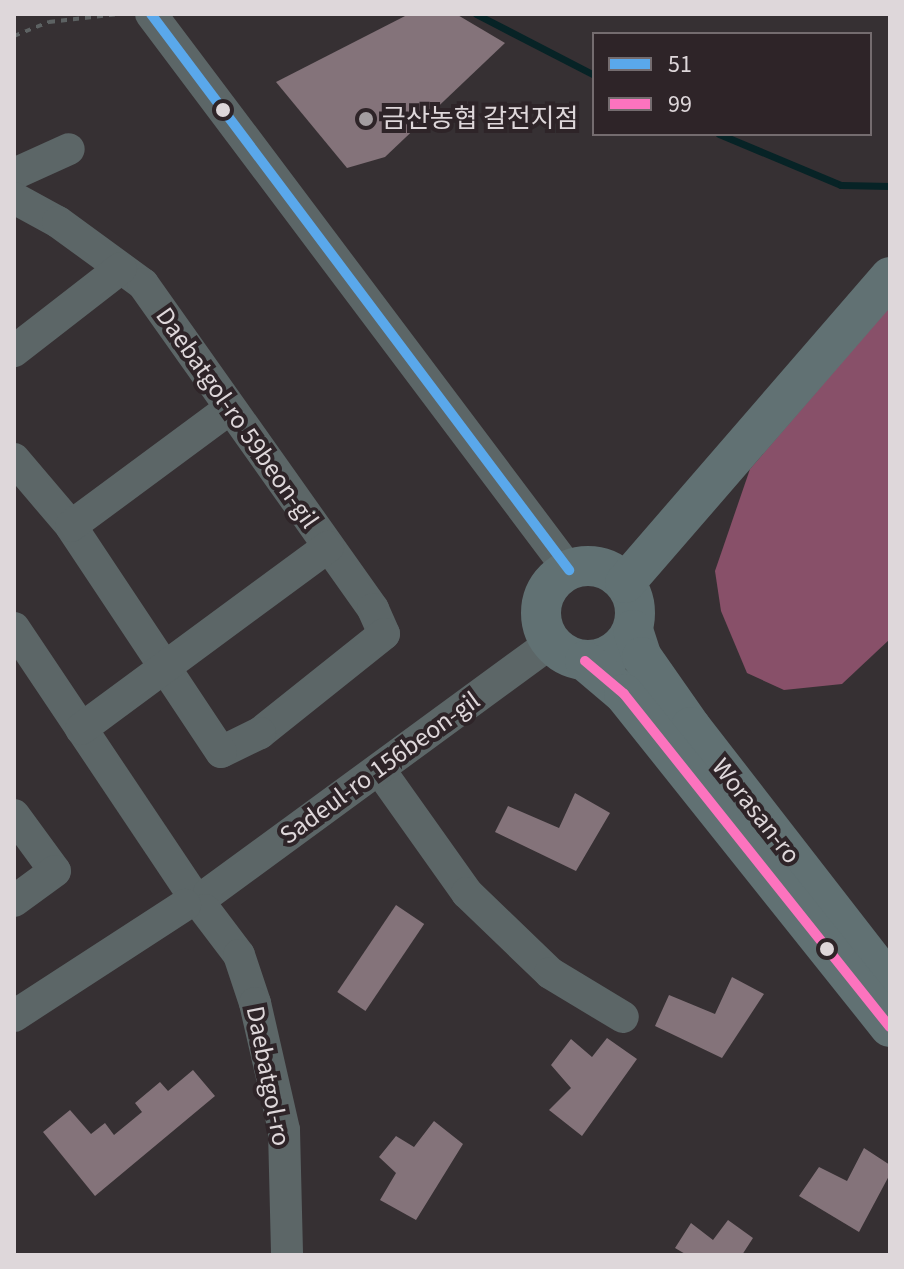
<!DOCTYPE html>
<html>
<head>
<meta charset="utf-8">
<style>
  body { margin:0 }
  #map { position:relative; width:904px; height:1269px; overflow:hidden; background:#363033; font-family:"Source Sans 3","Noto Sans KR",sans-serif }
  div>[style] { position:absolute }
  .forest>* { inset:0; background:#885069 }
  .stream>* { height:7px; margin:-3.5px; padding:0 3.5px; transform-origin:3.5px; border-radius:3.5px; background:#072326 }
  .building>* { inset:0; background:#84737a; transform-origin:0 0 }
  .path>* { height:4px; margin-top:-2px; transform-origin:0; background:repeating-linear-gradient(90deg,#5d6263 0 6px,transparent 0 12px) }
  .minor>* { height:32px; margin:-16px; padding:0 16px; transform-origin:16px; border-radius:16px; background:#5c6667 }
  .major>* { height:40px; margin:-20px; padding:0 20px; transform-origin:20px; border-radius:20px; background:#617173 }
  .major>.ring { margin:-20px; padding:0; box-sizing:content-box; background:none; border:40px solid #617173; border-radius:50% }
  .bus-1>* { height:10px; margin:-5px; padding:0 5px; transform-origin:5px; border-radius:5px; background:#5aa8eb }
  .bus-2>* { height:10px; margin:-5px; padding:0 5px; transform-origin:5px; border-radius:5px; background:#fc73be }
  .dots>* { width:22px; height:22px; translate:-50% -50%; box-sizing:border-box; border:4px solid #2e2428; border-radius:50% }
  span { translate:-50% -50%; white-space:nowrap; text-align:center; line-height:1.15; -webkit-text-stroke:8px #2e2428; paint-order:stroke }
  .poi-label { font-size:26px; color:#ded7da }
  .left { translate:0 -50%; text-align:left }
  .street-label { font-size:26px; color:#ded7da }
  .frame { position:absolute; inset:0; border:16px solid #ded7da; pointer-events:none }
  .legend { position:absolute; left:592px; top:32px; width:280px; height:104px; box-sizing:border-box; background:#2e2428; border:2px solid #746c6f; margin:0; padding:10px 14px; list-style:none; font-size:24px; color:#ded7da }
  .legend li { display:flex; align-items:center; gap:16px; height:40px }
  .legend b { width:40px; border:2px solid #746c6f }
</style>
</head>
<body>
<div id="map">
  <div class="forest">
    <div style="clip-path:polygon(890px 306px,890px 639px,842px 684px,784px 690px,747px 673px,721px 611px,715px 571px,750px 469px)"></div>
  </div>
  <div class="stream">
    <div style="left:476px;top:14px;width:133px;rotate:27.3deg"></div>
    <div style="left:719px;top:134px;width:132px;rotate:22.7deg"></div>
    <div style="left:841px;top:185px;width:49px;rotate:1.2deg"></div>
  </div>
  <div class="building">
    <div style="clip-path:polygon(409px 14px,456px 14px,505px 43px,385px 157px,347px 168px,276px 82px)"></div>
    <div style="clip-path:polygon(575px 793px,610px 813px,576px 871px,495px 832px,508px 806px,559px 828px)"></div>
    <div style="left:396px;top:905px;width:34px;height:105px;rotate:34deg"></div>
    <div style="clip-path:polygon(732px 977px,764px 994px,722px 1058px,655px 1026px,669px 995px,715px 1014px)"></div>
    <div style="clip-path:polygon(607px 1038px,637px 1059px,582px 1136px,549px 1110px,571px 1088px,551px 1065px,571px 1039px,592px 1057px)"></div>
    <div style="clip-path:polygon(193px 1070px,215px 1096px,95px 1196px,43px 1132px,70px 1110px,91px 1134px,105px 1123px,114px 1135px,142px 1112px,135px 1103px,160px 1082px,168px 1091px)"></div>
    <div style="clip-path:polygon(434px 1121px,463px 1144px,416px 1220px,380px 1200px,396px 1173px,379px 1157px,396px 1136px,414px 1147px)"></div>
    <div style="clip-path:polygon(864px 1148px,890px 1165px,890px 1174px,859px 1232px,799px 1196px,819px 1167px,847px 1181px)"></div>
    <div style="clip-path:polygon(728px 1220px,753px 1238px,742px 1255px,687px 1255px,675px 1248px,691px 1223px,713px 1240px)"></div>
  </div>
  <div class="path">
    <div style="left:14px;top:36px;width:38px;rotate:-22deg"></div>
    <div style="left:49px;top:22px;width:70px;rotate:-6.5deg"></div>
  </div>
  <div class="minor">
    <div style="left:151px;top:14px;width:696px;rotate:53.06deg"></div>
    <div style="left:14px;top:174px;width:60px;rotate:-24.4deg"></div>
    <div style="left:14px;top:198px;width:50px;rotate:28.6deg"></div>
    <div style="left:58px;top:222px;width:105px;rotate:36.1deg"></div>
    <div style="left:143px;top:284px;width:398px;rotate:54.7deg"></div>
    <div style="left:373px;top:609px;width:27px;rotate:66deg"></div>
    <div style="left:384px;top:634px;width:159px;rotate:141.4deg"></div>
    <div style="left:260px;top:733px;width:43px;rotate:154deg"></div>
    <div style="left:221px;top:752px;width:271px;rotate:-123.6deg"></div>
    <div style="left:71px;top:526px;width:88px;rotate:-130.4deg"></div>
    <div style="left:14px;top:351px;width:135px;rotate:-37.8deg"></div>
    <div style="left:71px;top:526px;width:197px;rotate:-36.5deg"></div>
    <div style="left:14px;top:628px;width:314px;rotate:56.2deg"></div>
    <div style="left:81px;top:729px;width:307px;rotate:-36.4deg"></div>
    <div style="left:379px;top:769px;width:152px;rotate:54.6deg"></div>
    <div style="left:467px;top:893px;width:115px;rotate:43.9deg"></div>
    <div style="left:550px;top:973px;width:85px;rotate:31.1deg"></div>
    <div style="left:14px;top:815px;width:69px;rotate:53.8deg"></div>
    <div style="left:55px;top:871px;width:51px;rotate:143.8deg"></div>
    <div style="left:209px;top:893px;width:424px;rotate:-36.2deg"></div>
    <div style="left:205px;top:910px;width:56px;rotate:52.9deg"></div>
    <div style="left:239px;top:955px;width:51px;rotate:71.6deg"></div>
    <div style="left:255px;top:1003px;width:130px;rotate:77.1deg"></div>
    <div style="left:284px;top:1130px;width:125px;rotate:88.6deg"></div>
    <div style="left:14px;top:1016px;width:204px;rotate:-33deg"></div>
  </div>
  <div class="major">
    <div class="ring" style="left:541px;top:566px;width:54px;height:54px"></div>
    <div style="left:625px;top:583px;width:405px;rotate:-49.1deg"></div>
    <div style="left:633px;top:630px;width:28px;rotate:72deg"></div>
    <div style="left:642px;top:657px;width:85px;rotate:55deg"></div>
    <div style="left:691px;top:727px;width:325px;rotate:52.2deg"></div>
    <div style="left:585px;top:661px;width:51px;rotate:40.2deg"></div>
    <div style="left:624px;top:694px;width:426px;rotate:51.4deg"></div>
  </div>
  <div class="bus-1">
    <div style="left:151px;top:14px;width:696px;rotate:53.06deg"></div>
  </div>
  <div class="bus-2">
    <div style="left:585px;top:661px;width:51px;rotate:40.2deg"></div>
    <div style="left:624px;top:694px;width:426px;rotate:51.4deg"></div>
  </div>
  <div class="dots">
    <div style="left:223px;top:110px;background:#ded7da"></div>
    <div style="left:366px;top:119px;background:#a39da0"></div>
    <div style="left:827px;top:949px;background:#ded7da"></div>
  </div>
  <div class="poi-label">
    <span class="left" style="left:382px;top:119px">금산농협 갈전지점</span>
  </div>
  <div class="street-label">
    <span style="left:237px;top:418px;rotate:55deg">Daebatgol-ro 59beon-gil</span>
    <span style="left:380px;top:768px;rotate:-36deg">Sadeul-ro 156beon-gil</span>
    <span style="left:756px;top:811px;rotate:52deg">Worasan-ro</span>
    <span style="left:268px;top:1076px;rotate:79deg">Daebatgol-ro</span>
  </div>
  <div class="frame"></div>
  <ul class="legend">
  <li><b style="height:10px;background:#5aa8eb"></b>51</li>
  <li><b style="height:10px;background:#fc73be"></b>99</li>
  </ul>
</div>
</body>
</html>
